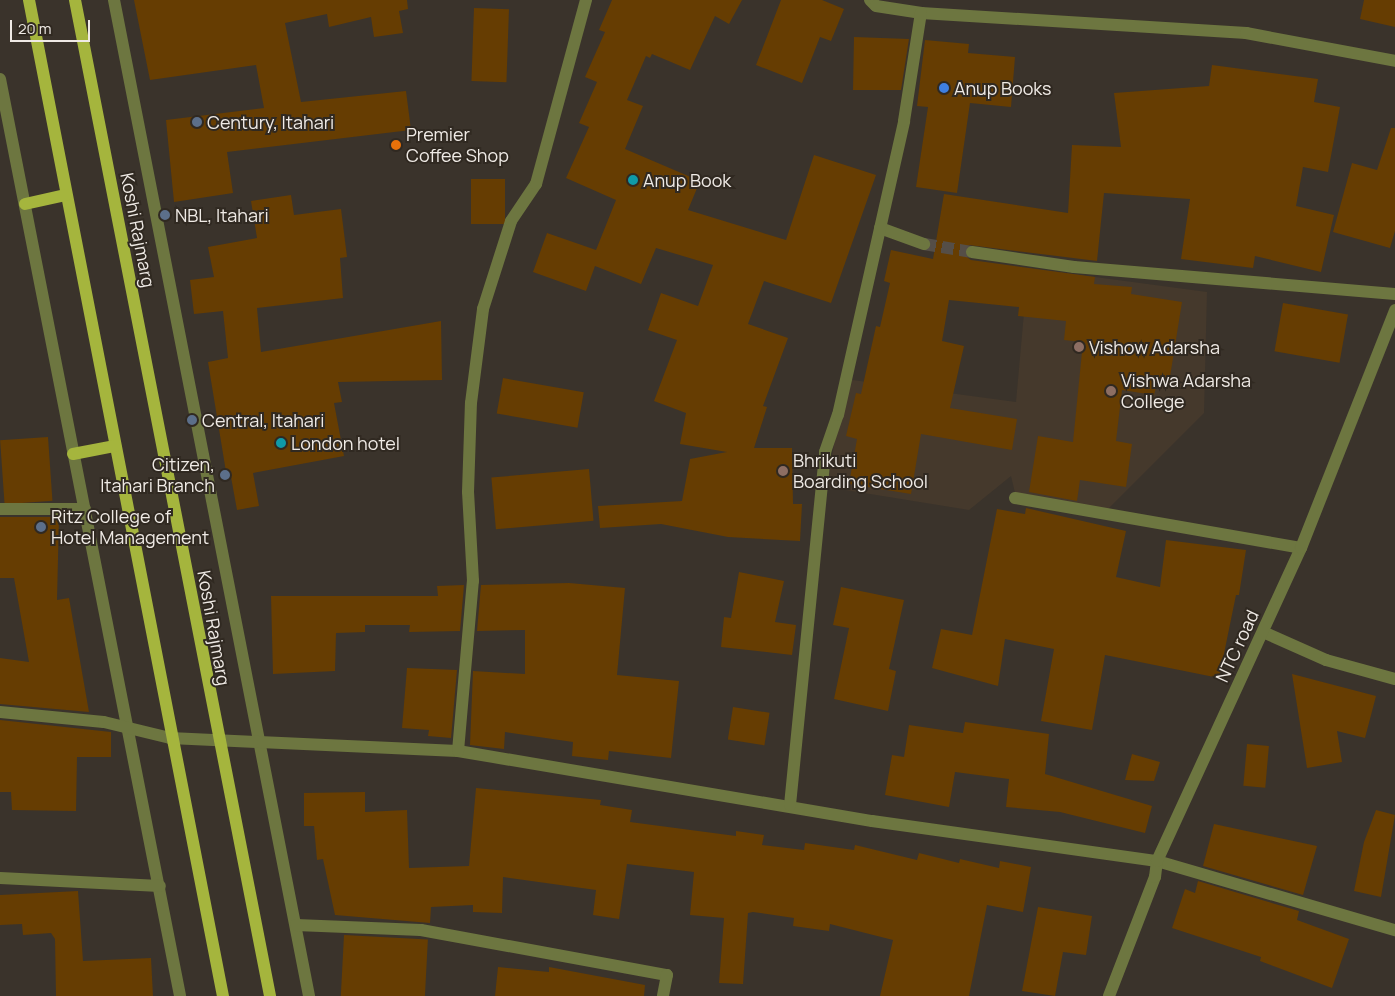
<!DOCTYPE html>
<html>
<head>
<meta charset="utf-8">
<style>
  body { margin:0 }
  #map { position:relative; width:1395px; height:996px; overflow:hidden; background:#3a332b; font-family:Manrope,sans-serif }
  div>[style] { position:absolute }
  .built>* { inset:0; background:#45392c }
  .building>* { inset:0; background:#663d02; transform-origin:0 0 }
  .minor-tunnel>* { height:12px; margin-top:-6px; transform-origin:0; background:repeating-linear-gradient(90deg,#554e47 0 12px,transparent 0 18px) }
  .pedestrian>* { height:12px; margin:-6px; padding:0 6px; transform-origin:6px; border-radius:6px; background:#6d7640 }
  .minor>* { height:12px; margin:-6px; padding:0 6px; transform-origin:6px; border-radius:6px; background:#6d7640 }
  .primary>* { height:12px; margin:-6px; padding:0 6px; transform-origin:6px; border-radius:6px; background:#a5b53d }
  .dots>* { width:14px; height:14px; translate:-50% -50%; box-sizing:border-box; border:2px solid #302921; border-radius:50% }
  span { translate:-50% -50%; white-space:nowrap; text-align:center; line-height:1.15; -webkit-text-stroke:4px #302921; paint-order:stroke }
  .poi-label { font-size:18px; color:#efeae5 }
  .left { translate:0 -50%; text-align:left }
  .right { translate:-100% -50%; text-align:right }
  .street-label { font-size:18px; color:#efeae5 }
  .scale { position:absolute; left:10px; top:20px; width:80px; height:22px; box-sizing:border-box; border:2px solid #efeae5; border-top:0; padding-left:6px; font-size:15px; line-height:18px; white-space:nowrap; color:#efeae5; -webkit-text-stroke:4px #302921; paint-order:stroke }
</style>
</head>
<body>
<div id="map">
  <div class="built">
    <div style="clip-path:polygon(1028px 268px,1207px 292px,1204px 413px,1104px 513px,1016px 497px,1011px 476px,969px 510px,827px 487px,845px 379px,1016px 402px)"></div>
  </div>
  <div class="building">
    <div style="clip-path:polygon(134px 0,407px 0,408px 9px,399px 11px,403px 33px,374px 37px,371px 17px,329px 27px,327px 14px,285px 23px,301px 102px,406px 91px,411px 130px,227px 152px,233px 193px,174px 202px,166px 120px,264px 108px,256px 65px,150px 80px)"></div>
    <div style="clip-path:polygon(612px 0,742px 0,729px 24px,715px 16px,690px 70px,652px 54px,650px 58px,646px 56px,627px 100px,643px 106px,625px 149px,700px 181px,688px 210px,786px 240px,814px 155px,876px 175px,831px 303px,764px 281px,748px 324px,788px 338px,763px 406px,767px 407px,754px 448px,792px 448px,793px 504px,802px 504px,800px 541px,728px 537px,661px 524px,600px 528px,598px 506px,682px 501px,690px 459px,727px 452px,680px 444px,686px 413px,654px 401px,677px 340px,648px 330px,661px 293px,698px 306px,713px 265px,656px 248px,641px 284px,595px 266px,586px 291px,533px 272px,547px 233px,596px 250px,616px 200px,566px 178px,589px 127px,579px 123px,597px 82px,585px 77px,605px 32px,599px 30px)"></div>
    <div style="clip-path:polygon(781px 0,822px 0,844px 9px,831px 41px,820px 37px,802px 83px,756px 65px)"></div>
    <div style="clip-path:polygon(1364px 0,1395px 0,1395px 27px,1360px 19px)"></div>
    <div style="left:474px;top:8px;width:35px;height:73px;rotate:2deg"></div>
    <div style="clip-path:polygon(854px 37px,909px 39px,901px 90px,853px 90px)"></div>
    <div style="clip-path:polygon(925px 40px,969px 44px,968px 53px,1015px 57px,1011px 107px,970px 103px,957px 193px,916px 187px,928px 107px,917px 106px)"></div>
    <div style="clip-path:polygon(1212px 65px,1318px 79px,1314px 102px,1340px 107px,1328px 172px,1303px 167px,1296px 206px,1334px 215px,1321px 272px,1255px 256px,1253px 268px,1181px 259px,1190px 199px,1104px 193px,1097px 261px,969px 245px,964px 255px,971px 260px,1095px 277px,1094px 284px,1132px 287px,1131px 294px,1182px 302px,1169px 383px,1158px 380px,1154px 395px,1122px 390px,1116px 441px,1132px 444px,1126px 487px,1080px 480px,1077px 501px,1029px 492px,1038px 436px,1073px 442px,1083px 342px,1064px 340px,1066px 321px,1018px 316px,1019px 307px,949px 300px,942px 341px,964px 346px,950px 408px,1017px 419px,1012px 450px,921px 434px,911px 494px,849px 484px,857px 439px,846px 436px,856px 393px,861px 394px,876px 326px,880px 327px,890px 283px,884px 281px,891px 250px,933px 259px,944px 194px,1068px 213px,1072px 145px,1121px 147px,1114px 93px,1209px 86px)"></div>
    <div style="clip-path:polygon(1391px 128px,1395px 128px,1395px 231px,1390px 248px,1333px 232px,1352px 163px,1377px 170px)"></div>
    <div style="left:471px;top:179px;width:34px;height:45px"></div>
    <div style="clip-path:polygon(291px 195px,294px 215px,341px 209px,347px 257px,340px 258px,343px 298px,257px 308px,261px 352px,441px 321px,442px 380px,338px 382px,342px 402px,334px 403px,344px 456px,253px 473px,259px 506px,237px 510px,231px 477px,227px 478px,208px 362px,228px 358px,223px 311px,194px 314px,190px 280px,214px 277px,208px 247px,257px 238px,251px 201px)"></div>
    <div style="left:1283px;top:303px;width:66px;height:49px;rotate:10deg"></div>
    <div style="left:503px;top:378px;width:82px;height:36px;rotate:10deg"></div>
    <div style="left:48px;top:437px;width:64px;height:48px;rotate:86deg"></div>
    <div style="left:589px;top:469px;width:52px;height:98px;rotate:85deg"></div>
    <div style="clip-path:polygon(1026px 508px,1126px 531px,1116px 577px,1160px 587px,1166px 540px,1246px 550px,1239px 595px,1236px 595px,1219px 678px,1105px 655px,1092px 730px,1041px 721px,1054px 649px,1005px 639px,998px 686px,932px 668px,941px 629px,972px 635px,997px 509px,1025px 514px)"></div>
    <div style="clip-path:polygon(0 517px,59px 517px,57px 600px,69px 598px,89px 712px,0 704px,0 658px,29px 662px,14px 578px,0 578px)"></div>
    <div style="clip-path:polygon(739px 572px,784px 581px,775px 622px,796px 625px,792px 655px,721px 647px,724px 617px,731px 618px)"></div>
    <div style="clip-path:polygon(569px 583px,625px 588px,617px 675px,679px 681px,671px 758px,609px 751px,608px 760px,572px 756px,573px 742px,505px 732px,504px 749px,470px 745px,473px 671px,525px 674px,525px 630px,477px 631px,481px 585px)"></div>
    <div style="clip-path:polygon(464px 585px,460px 631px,409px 632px,410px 625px,365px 625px,365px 632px,336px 633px,335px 671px,273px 674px,271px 596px,438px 596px,437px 586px)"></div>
    <div style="clip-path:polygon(841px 587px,904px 600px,889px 669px,896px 671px,888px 711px,834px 699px,849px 628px,833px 625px)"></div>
    <div style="clip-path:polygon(407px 668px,457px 670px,451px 738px,428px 736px,429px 730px,402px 728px)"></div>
    <div style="clip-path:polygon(1292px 674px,1376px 696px,1365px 738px,1337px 731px,1342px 762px,1307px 768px)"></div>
    <div style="left:733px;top:707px;width:37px;height:33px;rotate:9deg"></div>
    <div style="clip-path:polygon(0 720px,111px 732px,111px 757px,77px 757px,76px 811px,12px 810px,11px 792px,0 792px)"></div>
    <div style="clip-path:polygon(965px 722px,1049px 734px,1045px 774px,1152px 806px,1145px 833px,1060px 812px,1006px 807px,1009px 779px,955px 772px,949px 807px,885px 795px,892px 755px,904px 757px,909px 725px,963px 733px)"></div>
    <div style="left:1247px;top:744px;width:22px;height:42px;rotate:5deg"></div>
    <div style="clip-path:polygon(1132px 754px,1160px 762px,1154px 781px,1125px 780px)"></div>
    <div style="clip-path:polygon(476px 788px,601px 800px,600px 805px,632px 810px,630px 822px,736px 836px,736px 831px,764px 835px,762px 845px,804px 850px,805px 843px,854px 850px,855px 845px,917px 860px,919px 853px,959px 863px,960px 859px,999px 868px,1000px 861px,1031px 867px,1023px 912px,987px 905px,969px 996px,880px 996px,893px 940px,830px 924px,829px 931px,793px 926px,794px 918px,753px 912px,748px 913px,743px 984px,719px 983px,724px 918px,690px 915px,694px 872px,627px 864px,619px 919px,593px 915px,596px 890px,503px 877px,502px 913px,473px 912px,473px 905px,431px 907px,430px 923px,335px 915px,323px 859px,317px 860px,314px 826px,304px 826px,304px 793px,365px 792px,365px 812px,407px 810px,409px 868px,469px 866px)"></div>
    <div style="clip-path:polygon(1376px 810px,1395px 815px,1381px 897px,1354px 891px,1364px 842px)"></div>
    <div style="clip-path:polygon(1214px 824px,1317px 846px,1303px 895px,1203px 866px)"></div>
    <div style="clip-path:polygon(1198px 881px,1299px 911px,1297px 920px,1349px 939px,1332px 988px,1260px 961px,1261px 957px,1172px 928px,1185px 889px,1195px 893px)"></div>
    <div style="clip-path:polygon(78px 891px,83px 961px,151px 958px,153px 996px,56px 996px,55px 939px,51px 933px,23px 935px,22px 924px,0 925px,0 895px)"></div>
    <div style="clip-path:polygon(1038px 907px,1092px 916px,1086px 955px,1063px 952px,1055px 996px,1022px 991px)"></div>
    <div style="left:344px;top:935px;width:84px;height:61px;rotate:3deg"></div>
    <div style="clip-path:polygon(498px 967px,549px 972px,549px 967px,645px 985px,644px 996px,495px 996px)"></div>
  </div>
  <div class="minor-tunnel">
    <div style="left:924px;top:244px;width:49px;rotate:9.5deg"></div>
  </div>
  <div class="pedestrian">
    <div style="left:1015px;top:498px;width:290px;rotate:9.9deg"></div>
  </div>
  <div class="minor">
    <div style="left:114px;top:0;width:1015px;rotate:78.92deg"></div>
    <div style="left:870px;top:0;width:8px;rotate:45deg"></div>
    <div style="left:876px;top:6px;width:46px;rotate:8.8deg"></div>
    <div style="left:921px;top:13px;width:326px;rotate:3.5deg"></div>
    <div style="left:1246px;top:33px;width:152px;rotate:10.6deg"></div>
    <div style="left:0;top:79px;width:934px;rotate:78.89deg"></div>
    <div style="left:880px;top:228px;width:47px;rotate:20deg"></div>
    <div style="left:972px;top:252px;width:103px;rotate:8.4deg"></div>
    <div style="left:1074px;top:267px;width:322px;rotate:4.8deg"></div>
    <div style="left:0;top:509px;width:85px"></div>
    <div style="left:1263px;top:632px;width:69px;rotate:24deg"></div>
    <div style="left:1326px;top:660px;width:72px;rotate:15.4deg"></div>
    <div style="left:0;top:712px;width:104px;rotate:5.5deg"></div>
    <div style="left:104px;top:722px;width:68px;rotate:13.6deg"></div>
    <div style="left:170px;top:738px;width:288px;rotate:2.6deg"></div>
    <div style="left:458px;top:751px;width:420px;rotate:9.6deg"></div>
    <div style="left:872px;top:821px;width:288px;rotate:8deg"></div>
    <div style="left:1157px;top:861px;width:248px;rotate:16.2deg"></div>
    <div style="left:458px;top:751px;width:171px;rotate:-85deg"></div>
    <div style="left:473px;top:581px;width:89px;rotate:-93.2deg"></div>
    <div style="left:468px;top:492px;width:89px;rotate:-88.1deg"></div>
    <div style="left:471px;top:403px;width:95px;rotate:-82.7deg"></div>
    <div style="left:483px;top:309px;width:92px;rotate:-72.3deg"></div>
    <div style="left:511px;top:221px;width:45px;rotate:-56deg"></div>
    <div style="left:536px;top:184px;width:191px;rotate:-74.8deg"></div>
    <div style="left:790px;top:805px;width:355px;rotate:-84.3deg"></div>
    <div style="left:825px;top:452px;width:39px;rotate:-71deg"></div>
    <div style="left:838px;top:415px;width:301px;rotate:-77.3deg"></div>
    <div style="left:904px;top:121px;width:109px;rotate:-81.1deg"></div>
    <div style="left:0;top:878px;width:160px;rotate:2.9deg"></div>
    <div style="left:296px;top:925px;width:125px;rotate:2.3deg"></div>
    <div style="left:421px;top:930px;width:250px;rotate:10.4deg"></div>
    <div style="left:667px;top:975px;width:21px;rotate:101deg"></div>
    <div style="left:1109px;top:996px;width:128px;rotate:-68.9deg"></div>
    <div style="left:1155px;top:877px;width:16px;rotate:-83deg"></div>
    <div style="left:1157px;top:861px;width:345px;rotate:-65.3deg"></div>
    <div style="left:1301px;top:548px;width:256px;rotate:-68.4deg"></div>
  </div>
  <div class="primary">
    <div style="left:29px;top:0;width:1015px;rotate:78.98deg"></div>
    <div style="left:75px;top:0;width:1015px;rotate:78.92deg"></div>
    <div style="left:25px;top:204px;width:42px;rotate:-12.4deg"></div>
    <div style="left:73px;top:454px;width:43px;rotate:-10.8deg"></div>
  </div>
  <div class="dots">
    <div style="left:944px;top:88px;background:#3f7fe0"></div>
    <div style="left:197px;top:122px;background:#5c6f8a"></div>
    <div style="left:396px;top:145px;background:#e8710a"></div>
    <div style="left:633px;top:180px;background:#0f9aa8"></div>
    <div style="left:165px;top:215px;background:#5c6f8a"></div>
    <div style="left:1079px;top:347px;background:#8d6e63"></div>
    <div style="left:1111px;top:391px;background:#8d6e63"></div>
    <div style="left:192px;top:420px;background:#5c6f8a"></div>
    <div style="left:281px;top:443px;background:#0f9aa8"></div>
    <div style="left:783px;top:471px;background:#8d6e63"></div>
    <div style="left:225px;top:475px;background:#5c6f8a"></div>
    <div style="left:41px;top:527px;background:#5c6f8a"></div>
  </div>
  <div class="poi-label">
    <span class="left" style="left:954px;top:88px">Anup Books</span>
    <span class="left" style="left:207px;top:122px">Century, Itahari</span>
    <span class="left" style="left:406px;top:145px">Premier<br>Coffee Shop</span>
    <span class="left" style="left:643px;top:180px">Anup Book</span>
    <span class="left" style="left:175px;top:215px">NBL, Itahari</span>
    <span class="left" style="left:1089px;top:347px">Vishow Adarsha</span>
    <span class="left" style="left:1121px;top:391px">Vishwa Adarsha<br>College</span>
    <span class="left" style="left:202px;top:420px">Central, Itahari</span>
    <span class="left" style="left:291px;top:443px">London hotel</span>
    <span class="left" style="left:793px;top:471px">Bhrikuti<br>Boarding School</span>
    <span class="right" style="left:215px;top:475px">Citizen,<br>Itahari Branch</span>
    <span class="left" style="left:51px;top:527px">Ritz College of<br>Hotel Management</span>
  </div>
  <div class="street-label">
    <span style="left:138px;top:230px;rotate:79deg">Koshi Rajmarg</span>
    <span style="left:214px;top:628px;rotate:80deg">Koshi Rajmarg</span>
    <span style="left:1237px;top:646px;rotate:-65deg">NTC road</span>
  </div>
  <div class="scale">20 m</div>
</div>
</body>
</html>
